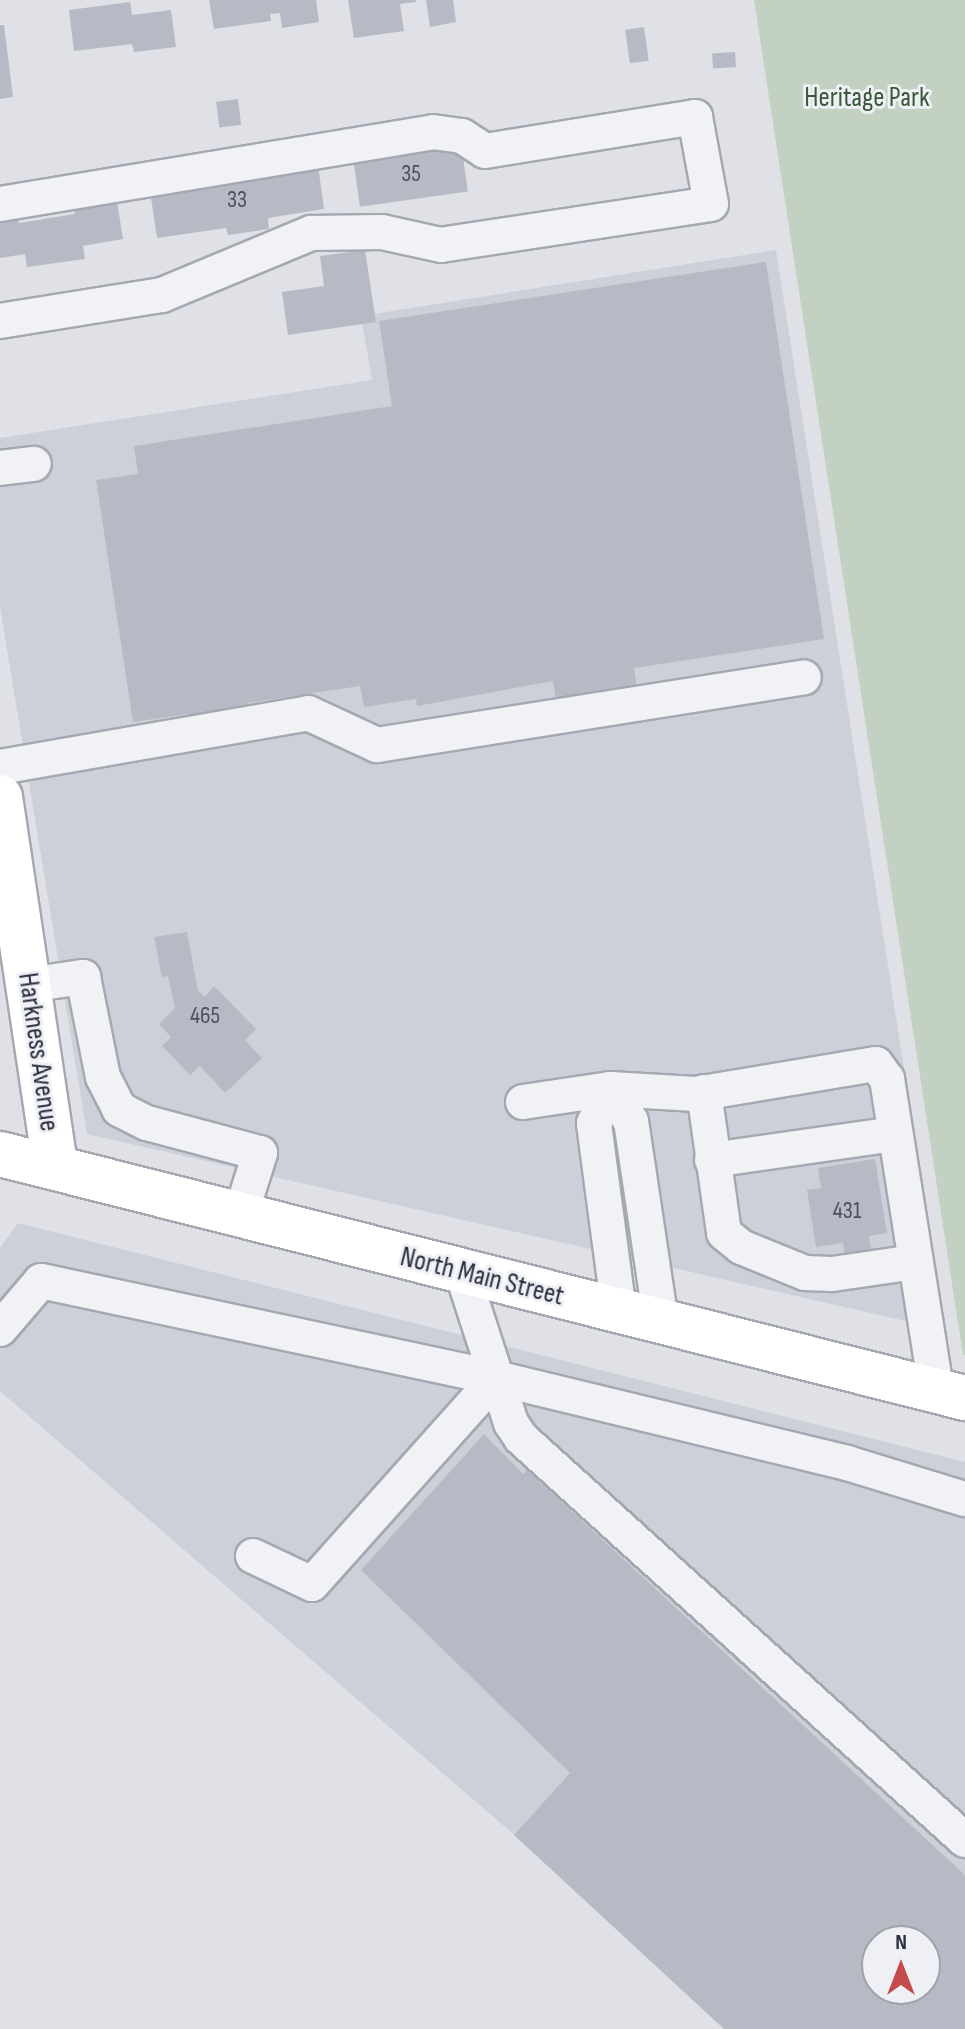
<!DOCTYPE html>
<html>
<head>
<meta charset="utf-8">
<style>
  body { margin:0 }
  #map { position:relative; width:965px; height:2029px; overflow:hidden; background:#dfe1e7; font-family:"Sofia Sans Condensed",sans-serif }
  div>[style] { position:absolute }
  .built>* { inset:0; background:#cdd0d9 }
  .green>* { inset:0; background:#c2d1c1 }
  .building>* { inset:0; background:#b7bac4; transform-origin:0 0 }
  .roads { filter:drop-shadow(2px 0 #a5a7b1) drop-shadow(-2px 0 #a5a7b1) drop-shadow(0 2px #a5a7b1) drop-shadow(0 -2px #a5a7b1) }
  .minor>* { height:34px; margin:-17px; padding:0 17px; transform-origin:17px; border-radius:17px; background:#f1f2f6 }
  .major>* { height:44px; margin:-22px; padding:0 22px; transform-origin:22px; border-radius:22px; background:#fff }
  span { translate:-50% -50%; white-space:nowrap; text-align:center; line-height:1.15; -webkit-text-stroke:6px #eef0f5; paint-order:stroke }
  .number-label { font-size:24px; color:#4c505f }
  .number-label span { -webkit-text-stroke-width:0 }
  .park-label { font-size:28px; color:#395837 }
  .street-label { font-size:28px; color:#292d3d }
  .north { position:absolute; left:861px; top:1925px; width:80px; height:80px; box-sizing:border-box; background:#eef0f5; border:2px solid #9fa2ab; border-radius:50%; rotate:0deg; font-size:22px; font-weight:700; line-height:32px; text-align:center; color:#292d3d }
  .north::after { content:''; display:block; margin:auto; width:28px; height:36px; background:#c54b4c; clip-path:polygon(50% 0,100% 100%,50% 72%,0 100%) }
</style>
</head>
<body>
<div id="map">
  <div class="built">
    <div style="clip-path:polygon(776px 250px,945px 1330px,87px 1134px,0 607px,0 438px,372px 380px,361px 316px)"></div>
    <div style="clip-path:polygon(evenodd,18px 1223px,965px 1462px,965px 2029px,739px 2029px,0 1391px,0 1248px,18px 1223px,877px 1941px,925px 1941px,925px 1989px,877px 1989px,877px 1941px)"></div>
  </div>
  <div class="green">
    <div style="clip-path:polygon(754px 0,965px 0,965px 1355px,963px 1355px)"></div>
  </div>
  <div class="building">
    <div style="clip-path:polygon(209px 0,316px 0,319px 22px,282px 28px,280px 13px,270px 14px,271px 21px,214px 29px)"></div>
    <div style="clip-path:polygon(348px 0,416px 0,416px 2px,400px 4px,404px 31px,354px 38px)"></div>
    <div style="clip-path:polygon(426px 0,453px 0,456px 22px,430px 27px)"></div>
    <div style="clip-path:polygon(130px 2px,132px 15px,171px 10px,176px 47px,134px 52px,132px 44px,74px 51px,69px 10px)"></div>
    <div style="clip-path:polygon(0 25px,4px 25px,13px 97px,0 99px)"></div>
    <div style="left:644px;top:27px;width:34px;height:19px;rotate:82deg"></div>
    <div style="left:735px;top:52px;width:15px;height:23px;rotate:86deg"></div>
    <div style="left:238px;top:99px;width:26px;height:22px;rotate:83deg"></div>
    <div style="left:461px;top:143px;width:49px;height:109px;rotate:82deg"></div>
    <div style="clip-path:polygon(318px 165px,324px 209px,268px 218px,269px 229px,228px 235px,226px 228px,157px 238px,150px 191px)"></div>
    <div style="clip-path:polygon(116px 195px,123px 239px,83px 246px,85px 259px,27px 267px,25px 254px,0 258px,0 214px,17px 211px,19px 223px,75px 214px,73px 201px)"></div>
    <div style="clip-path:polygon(365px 250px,376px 322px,288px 335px,282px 292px,324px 286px,320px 256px)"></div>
    <div style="clip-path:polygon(766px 262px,824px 639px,634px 668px,637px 688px,556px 700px,553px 681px,417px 706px,416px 699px,364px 707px,360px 686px,247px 703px,248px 714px,190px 723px,188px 714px,133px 722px,96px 480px,138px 474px,134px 446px,392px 406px,379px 321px)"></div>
    <div style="clip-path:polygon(187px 932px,198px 991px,205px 997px,214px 986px,256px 1029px,245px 1040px,262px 1058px,225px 1093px,200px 1066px,190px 1075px,162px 1046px,171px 1037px,159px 1024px,175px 1008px,168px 976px,162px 977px,154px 937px)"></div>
    <div style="clip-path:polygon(875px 1159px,887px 1233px,869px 1236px,872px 1256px,845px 1260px,843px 1243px,816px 1247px,807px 1190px,821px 1188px,818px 1168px)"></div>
    <div style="clip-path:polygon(evenodd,484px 1434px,523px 1474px,527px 1470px,965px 1875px,965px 2029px,724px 2029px,514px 1835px,570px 1773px,361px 1570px,484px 1434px,877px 1941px,925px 1941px,925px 1989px,877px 1989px,877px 1941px)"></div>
  </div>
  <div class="roads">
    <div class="minor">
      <div style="left:0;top:204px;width:439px;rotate:-9.4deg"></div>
      <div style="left:433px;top:132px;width:29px;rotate:8deg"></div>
      <div style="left:462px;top:136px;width:27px;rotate:33deg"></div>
      <div style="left:485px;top:151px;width:213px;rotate:-9.2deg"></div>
      <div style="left:695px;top:117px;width:88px;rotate:79.6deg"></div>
      <div style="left:711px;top:204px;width:273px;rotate:171.4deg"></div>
      <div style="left:441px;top:245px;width:60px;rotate:-167.6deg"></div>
      <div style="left:382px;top:232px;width:71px;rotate:179.2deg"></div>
      <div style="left:311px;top:233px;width:161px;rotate:157.4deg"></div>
      <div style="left:162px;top:295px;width:164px;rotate:170.9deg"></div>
      <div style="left:0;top:468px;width:34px;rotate:-7deg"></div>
      <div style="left:0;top:767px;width:313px;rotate:-9.9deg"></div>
      <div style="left:308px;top:713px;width:76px;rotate:24.9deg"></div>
      <div style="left:377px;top:745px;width:432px;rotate:-9deg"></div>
      <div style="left:28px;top:985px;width:56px;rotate:-8.3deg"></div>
      <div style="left:83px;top:977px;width:102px;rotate:78.7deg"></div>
      <div style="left:103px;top:1077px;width:36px;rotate:63deg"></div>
      <div style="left:119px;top:1109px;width:31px;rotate:27deg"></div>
      <div style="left:147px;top:1123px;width:117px;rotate:14.9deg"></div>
      <div style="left:260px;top:1153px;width:67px;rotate:107.4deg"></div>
      <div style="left:610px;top:1089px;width:38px;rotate:57deg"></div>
      <div style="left:631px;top:1121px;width:202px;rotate:81.5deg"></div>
      <div style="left:610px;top:1089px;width:38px;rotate:115deg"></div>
      <div style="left:594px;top:1124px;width:189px;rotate:82.4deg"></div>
      <div style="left:704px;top:1092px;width:142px;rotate:81.9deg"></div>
      <div style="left:724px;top:1233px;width:22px;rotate:39deg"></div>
      <div style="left:741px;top:1247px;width:69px;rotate:22.1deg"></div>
      <div style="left:805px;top:1273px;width:27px;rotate:2deg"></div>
      <div style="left:832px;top:1274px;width:83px;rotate:-8.3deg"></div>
      <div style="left:523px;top:1102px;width:88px;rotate:-8.5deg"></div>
      <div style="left:610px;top:1089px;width:86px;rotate:3.3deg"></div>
      <div style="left:696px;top:1094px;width:182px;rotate:-9.5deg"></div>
      <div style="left:876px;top:1064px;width:19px;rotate:54deg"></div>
      <div style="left:887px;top:1079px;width:314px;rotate:81deg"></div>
      <div style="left:712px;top:1160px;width:185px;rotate:-8.1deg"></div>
      <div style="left:462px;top:1272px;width:159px;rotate:72deg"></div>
      <div style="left:511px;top:1423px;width:18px;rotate:56deg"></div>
      <div style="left:521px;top:1438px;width:599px;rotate:42.16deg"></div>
      <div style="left:0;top:1329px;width:63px;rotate:-49.5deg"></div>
      <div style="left:41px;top:1281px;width:465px;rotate:12deg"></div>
      <div style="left:496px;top:1378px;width:361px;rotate:13.6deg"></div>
      <div style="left:847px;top:1463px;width:123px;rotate:17deg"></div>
      <div style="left:253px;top:1556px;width:65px;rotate:25.4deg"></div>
      <div style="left:312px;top:1584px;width:276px;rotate:-48.2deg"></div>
    </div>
    <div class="major">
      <div style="left:0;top:797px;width:372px;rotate:81.5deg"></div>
      <div style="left:0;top:1154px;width:995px;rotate:14.19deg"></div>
    </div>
  </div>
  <div class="number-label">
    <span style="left:411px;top:174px">35</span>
    <span style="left:237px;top:200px">33</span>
    <span style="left:205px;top:1016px">465</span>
    <span style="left:847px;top:1211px">431</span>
  </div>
  <div class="park-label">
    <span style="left:867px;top:98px">Heritage Park</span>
  </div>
  <div class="street-label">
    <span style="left:38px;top:1052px;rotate:82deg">Harkness Avenue</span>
    <span style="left:482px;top:1277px;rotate:14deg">North Main Street</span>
  </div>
  <div class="north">N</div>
</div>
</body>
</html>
